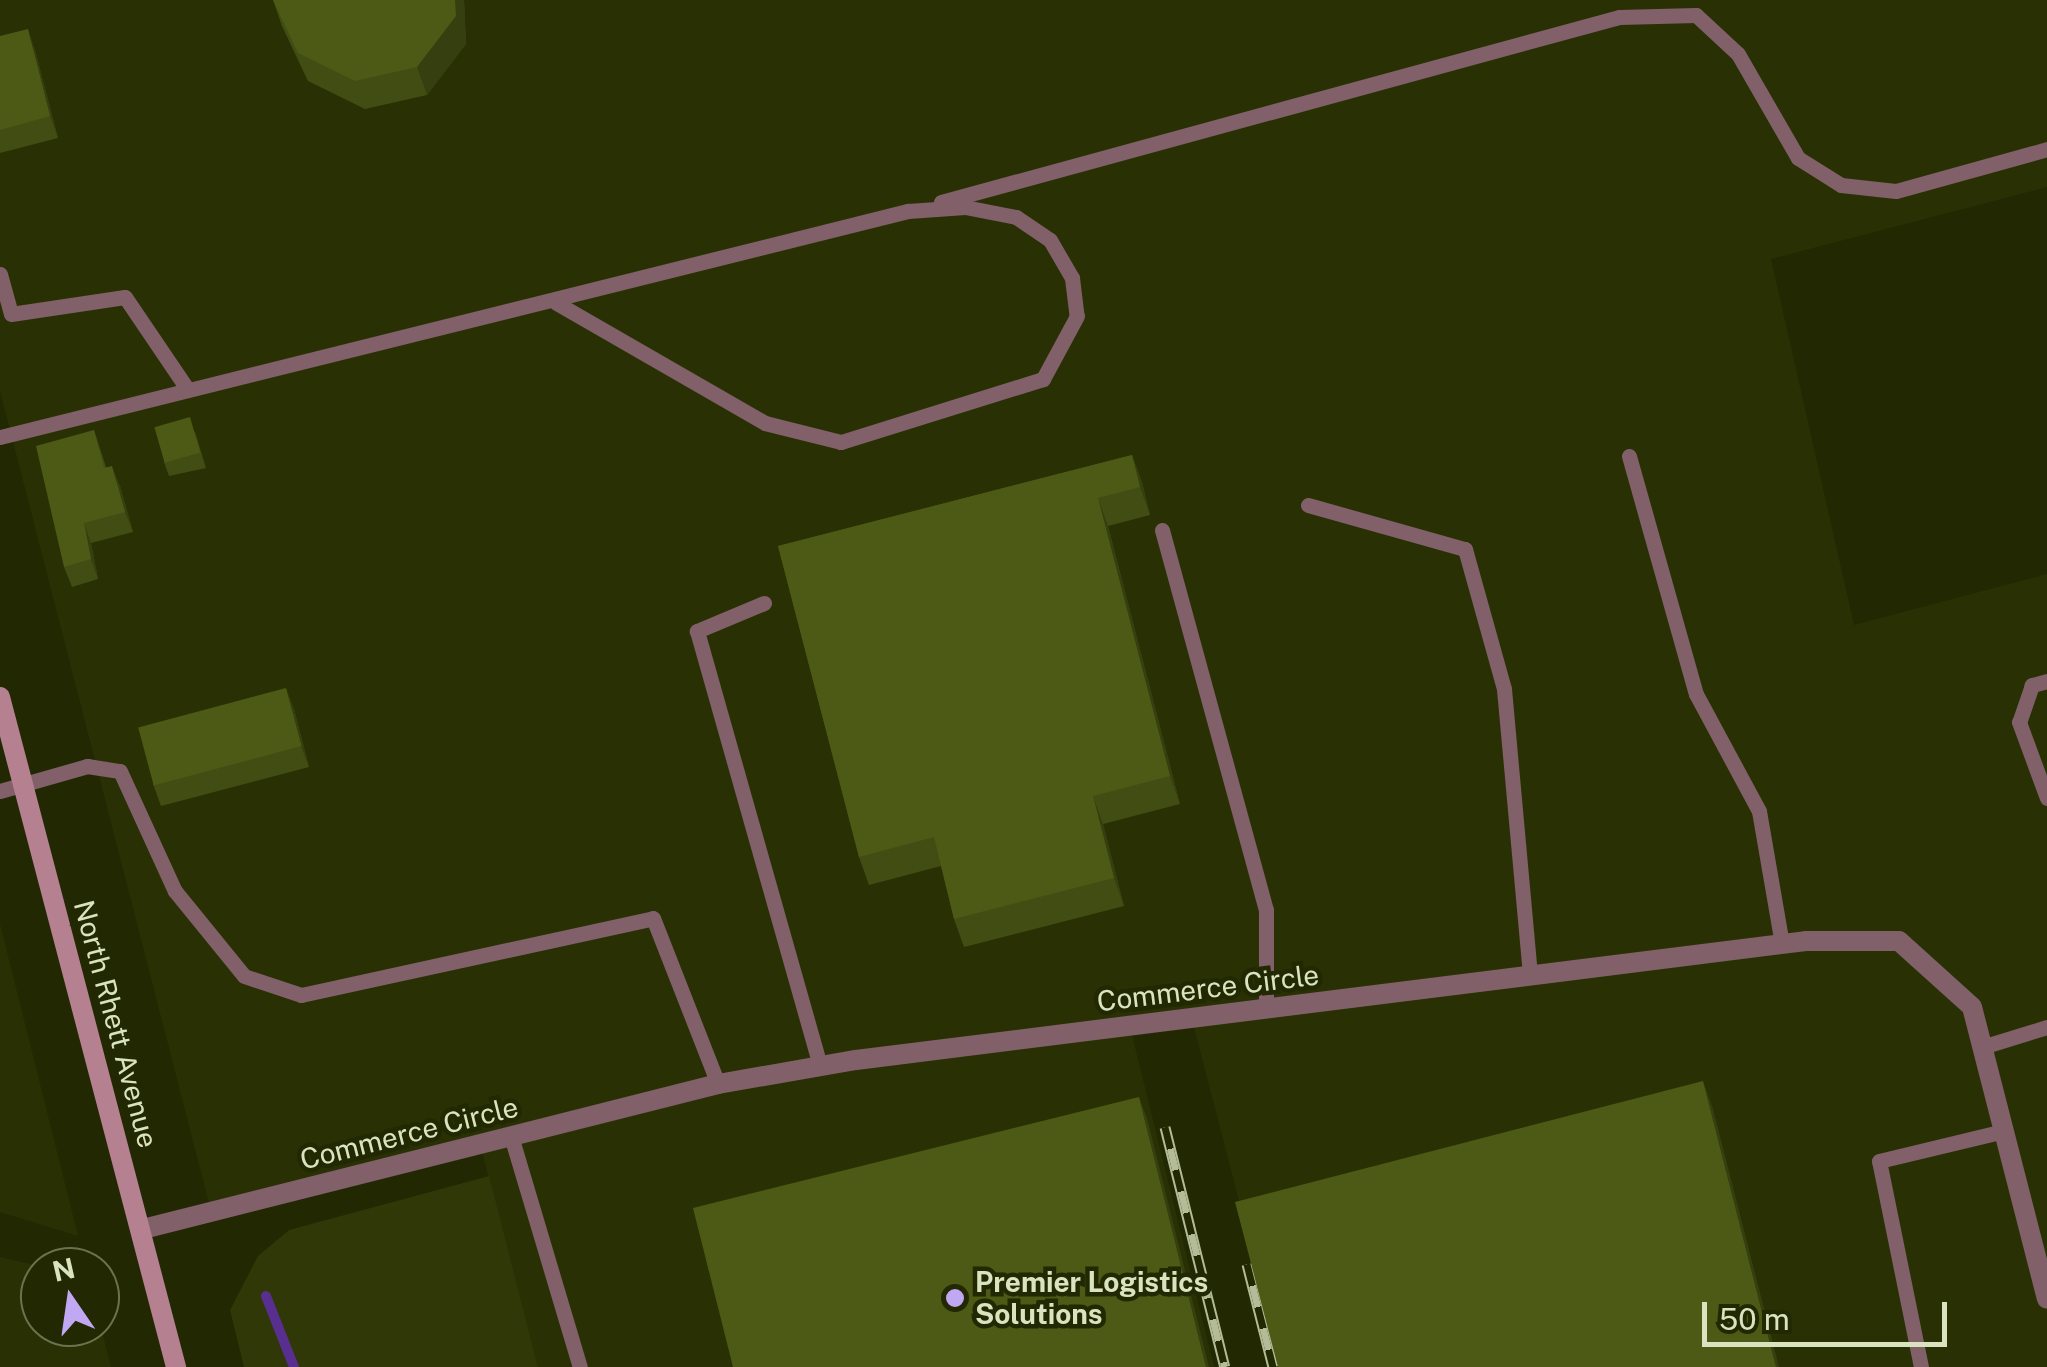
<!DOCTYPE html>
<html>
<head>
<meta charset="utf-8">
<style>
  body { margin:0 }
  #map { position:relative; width:2047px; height:1367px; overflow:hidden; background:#212802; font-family:"Public Sans",sans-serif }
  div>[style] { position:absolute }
  .built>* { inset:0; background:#293104 }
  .green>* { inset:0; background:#303807 }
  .stream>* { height:10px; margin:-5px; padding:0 5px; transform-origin:5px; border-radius:5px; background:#582f8f }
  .service>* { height:15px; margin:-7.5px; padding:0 7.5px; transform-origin:7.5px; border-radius:7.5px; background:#816069 }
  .minor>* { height:20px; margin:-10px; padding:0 10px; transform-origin:10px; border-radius:10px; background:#816069 }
  .secondary>* { height:20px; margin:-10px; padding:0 10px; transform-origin:10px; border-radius:10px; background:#b58190 }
  .rail>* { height:11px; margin-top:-5.5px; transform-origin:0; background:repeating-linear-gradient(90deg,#212802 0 22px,#b3bc97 0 44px); box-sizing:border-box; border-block:2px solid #b3bc97 }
  .wall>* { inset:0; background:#424d13 }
  .shaded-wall>* { inset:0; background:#363f0f }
  .building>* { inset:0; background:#4d5a16; transform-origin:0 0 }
  .dots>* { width:28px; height:28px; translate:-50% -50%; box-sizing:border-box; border:5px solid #212802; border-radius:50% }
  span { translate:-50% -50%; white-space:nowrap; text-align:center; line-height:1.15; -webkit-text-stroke:9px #212802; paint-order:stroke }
  .street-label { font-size:28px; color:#dae3bf }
  .poi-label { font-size:28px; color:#dae3bf; font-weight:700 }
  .left { translate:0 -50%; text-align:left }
  .north { position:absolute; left:20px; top:1247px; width:100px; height:100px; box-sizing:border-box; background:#212802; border:2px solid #6b734e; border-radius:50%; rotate:347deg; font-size:28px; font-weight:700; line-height:40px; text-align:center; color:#dae3bf }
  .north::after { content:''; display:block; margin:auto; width:35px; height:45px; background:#c1a8f3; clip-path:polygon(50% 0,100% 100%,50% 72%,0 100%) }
  .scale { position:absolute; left:1702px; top:1302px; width:245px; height:45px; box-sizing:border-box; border:5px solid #dae3bf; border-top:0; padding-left:12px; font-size:30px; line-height:35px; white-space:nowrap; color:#dae3bf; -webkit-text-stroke:8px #212802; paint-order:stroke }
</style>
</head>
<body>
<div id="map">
  <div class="built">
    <div style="clip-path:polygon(0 0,2047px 0,2047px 187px,1771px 259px,1854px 625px,2047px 574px,2047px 1367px,1282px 1367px,1192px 1019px,1130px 1027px,1214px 1367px,538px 1367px,480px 1144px,211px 1211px,0 391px)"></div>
    <div style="clip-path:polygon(0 924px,78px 1236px,0 1212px)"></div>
    <div style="clip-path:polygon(0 1257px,43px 1267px,40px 1327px,100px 1324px,111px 1367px,0 1367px)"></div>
  </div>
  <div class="green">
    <div style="clip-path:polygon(489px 1176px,538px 1367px,244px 1367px,230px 1310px,258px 1256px,289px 1230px)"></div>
  </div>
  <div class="stream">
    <div style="left:266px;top:1296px;width:76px;rotate:68.5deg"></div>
  </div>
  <div class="service">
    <div style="left:941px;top:202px;width:703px;rotate:-15.26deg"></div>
    <div style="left:1619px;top:17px;width:77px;rotate:-1.5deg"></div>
    <div style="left:1696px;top:15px;width:57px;rotate:42.9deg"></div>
    <div style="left:1738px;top:54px;width:120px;rotate:60deg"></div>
    <div style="left:1798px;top:158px;width:51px;rotate:32.1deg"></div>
    <div style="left:1841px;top:185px;width:55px;rotate:6.2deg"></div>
    <div style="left:1896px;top:191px;width:157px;rotate:-15.5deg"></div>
    <div style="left:0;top:274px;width:41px;rotate:74.6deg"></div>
    <div style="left:11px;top:314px;width:115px;rotate:-8.5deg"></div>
    <div style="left:125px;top:297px;width:112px;rotate:55.9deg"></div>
    <div style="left:0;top:437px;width:936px;rotate:-13.98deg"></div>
    <div style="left:908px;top:211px;width:57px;rotate:-4deg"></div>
    <div style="left:965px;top:207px;width:52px;rotate:11.1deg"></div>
    <div style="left:1016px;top:217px;width:41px;rotate:34.1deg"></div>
    <div style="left:1050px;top:240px;width:44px;rotate:59.9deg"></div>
    <div style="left:1072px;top:278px;width:38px;rotate:83deg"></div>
    <div style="left:1077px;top:316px;width:72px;rotate:118.4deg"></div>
    <div style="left:1043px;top:379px;width:212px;rotate:162.7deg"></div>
    <div style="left:841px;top:442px;width:78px;rotate:-166deg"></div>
    <div style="left:765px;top:423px;width:241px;rotate:-150.1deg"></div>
    <div style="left:1629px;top:456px;width:247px;rotate:74.3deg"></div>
    <div style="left:1696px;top:694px;width:133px;rotate:61.7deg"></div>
    <div style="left:1759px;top:811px;width:135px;rotate:80.2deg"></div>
    <div style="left:1308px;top:505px;width:163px;rotate:15.7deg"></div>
    <div style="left:1465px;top:549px;width:145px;rotate:74.4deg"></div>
    <div style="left:1504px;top:689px;width:288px;rotate:84.8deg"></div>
    <div style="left:1162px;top:530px;width:394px;rotate:74.7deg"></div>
    <div style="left:1266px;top:910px;width:99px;rotate:90deg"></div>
    <div style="left:764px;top:603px;width:73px;rotate:157.3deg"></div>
    <div style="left:697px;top:631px;width:453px;rotate:74.2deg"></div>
    <div style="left:2047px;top:681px;width:16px;rotate:165deg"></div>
    <div style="left:2032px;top:685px;width:39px;rotate:109deg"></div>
    <div style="left:2019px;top:722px;width:81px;rotate:69.8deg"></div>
    <div style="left:0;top:791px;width:91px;rotate:-16deg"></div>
    <div style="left:87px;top:766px;width:33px;rotate:9deg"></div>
    <div style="left:120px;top:771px;width:132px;rotate:65.4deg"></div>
    <div style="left:175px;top:891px;width:109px;rotate:50.9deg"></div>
    <div style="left:244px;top:976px;width:60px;rotate:18.4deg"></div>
    <div style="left:301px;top:995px;width:360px;rotate:-12.3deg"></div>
    <div style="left:653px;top:918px;width:178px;rotate:68.6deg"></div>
    <div style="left:1982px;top:1047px;width:68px;rotate:-17.1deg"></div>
    <div style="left:511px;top:1136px;width:241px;rotate:73.4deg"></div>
    <div style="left:1921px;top:1367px;width:210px;rotate:-101.5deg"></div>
    <div style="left:1879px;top:1161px;width:129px;rotate:-13.5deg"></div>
  </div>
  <div class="minor">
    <div style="left:143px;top:1229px;width:593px;rotate:-14.15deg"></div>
    <div style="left:718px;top:1084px;width:140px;rotate:-9.9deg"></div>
    <div style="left:856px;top:1060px;width:957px;rotate:-7.14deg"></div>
    <div style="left:1806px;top:941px;width:93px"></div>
    <div style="left:1899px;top:941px;width:98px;rotate:42.1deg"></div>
    <div style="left:1972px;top:1007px;width:301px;rotate:75.6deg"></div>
  </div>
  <div class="secondary">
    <div style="left:0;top:697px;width:693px;rotate:75.28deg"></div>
  </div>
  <div class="rail">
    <div style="left:1165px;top:1127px;width:247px;rotate:76deg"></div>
    <div style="left:1247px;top:1264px;width:106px;rotate:75.8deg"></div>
  </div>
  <div class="wall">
    <div style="clip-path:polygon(273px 0,464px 0,466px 44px,427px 95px,365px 109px,308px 81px,282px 26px)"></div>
    <div style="clip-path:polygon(0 36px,35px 50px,58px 138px,0 153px)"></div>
    <div style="clip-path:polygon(94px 430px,106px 467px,120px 486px,133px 532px,91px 543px,98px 579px,72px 587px,64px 567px)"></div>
    <div style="clip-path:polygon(195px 432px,206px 468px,169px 476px,164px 462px)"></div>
    <div style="clip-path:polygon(1132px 455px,1142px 482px,1150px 515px,1108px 526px,1180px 804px,1103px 824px,1124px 906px,964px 947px,954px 919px,941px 866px,869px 885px,859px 857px,778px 546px)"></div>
    <div style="clip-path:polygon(294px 709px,309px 767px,161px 806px,153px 784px)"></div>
  </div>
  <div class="shaded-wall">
    <div style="clip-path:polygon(455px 0,464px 0,466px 44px,427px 95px,417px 67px)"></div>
    <div style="clip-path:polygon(28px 29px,35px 50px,58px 138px,50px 116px)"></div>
    <div style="clip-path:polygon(1132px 455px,1142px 482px,1150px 515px,1140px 487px)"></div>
    <div style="clip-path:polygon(112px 466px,120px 486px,133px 532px,125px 512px)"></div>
    <div style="clip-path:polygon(1098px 498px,1108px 526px,1180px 804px,1170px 776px)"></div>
    <div style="clip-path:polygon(84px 523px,91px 543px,98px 579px,91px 559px)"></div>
    <div style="clip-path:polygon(286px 688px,294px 709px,309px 767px,301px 746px)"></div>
    <div style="clip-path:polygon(1093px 796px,1103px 824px,1124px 906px,1114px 878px)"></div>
    <div style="clip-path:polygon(1703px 1081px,1713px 1109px,1779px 1367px,1776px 1367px)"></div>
    <div style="clip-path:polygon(1139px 1097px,1147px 1118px,1209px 1367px,1206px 1367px)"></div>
  </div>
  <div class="building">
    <div style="clip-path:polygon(273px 0,455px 0,456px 16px,417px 67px,355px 81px,298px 53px)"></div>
    <div style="clip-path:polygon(28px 29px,50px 116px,0 130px,0 36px)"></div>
    <div style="left:190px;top:417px;width:37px;height:37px;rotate:74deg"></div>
    <div style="clip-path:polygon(94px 430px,104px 468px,112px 466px,125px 512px,84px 523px,91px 559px,64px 567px,36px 446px)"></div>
    <div style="clip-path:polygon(1132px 455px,1140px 487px,1098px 498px,1170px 776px,1093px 796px,1114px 878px,954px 919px,934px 837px,859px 857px,778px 546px)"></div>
    <div style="left:286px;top:688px;width:60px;height:153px;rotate:75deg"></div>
    <div style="clip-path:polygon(1703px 1081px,1776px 1367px,1278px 1367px,1235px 1202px)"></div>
    <div style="clip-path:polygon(1139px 1097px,1206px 1367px,733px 1367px,693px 1208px)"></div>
  </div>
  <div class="dots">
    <div style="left:955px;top:1298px;background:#c1a8f3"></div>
  </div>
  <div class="street-label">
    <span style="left:1208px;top:988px;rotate:-7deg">Commerce Circle</span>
    <span style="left:116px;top:1024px;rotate:75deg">North Rhett Avenue</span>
    <span style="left:409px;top:1133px;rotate:-14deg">Commerce Circle</span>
  </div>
  <div class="poi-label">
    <span class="left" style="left:975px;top:1298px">Premier Logistics<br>Solutions</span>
  </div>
  <div class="north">N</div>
  <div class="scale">50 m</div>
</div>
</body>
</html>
